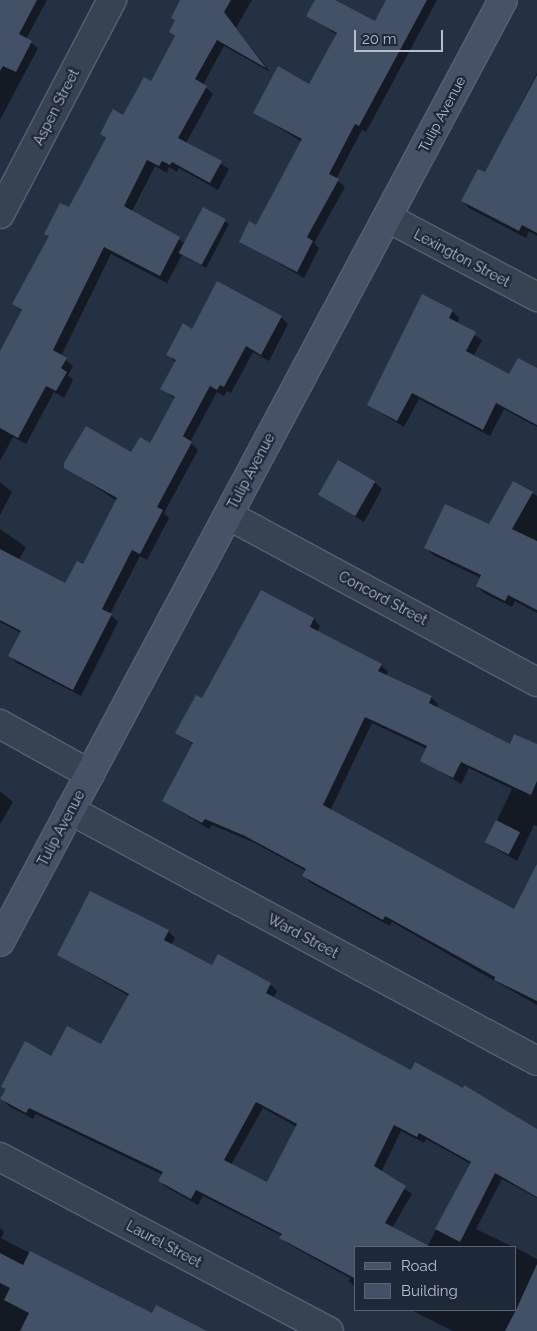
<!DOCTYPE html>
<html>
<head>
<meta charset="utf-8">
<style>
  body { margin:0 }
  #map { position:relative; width:537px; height:1331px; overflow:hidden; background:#243143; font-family:Raleway,sans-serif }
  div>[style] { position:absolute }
  .shadow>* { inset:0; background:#0007 }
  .building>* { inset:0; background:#425165; transform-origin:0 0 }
  .roads { filter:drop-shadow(1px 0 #56616f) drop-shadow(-1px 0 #56616f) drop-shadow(0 1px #56616f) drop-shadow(0 -1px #56616f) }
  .street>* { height:28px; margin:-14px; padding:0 14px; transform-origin:14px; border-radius:14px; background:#384352 }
  .secondary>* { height:28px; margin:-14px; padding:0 14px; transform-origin:14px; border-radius:14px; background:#465266 }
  span { translate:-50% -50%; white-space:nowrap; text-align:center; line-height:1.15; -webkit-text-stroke:4.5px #1d2838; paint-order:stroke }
  .street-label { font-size:14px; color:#b5becc }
  .legend { position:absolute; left:354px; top:1246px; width:162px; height:65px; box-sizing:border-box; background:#1d2838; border:1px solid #5a6473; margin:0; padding:6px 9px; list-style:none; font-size:15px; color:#b5becc }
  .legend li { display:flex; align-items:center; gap:10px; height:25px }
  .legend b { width:25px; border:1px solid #5a6473 }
  .scale { position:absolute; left:354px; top:30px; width:89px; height:22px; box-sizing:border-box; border:2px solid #b5becc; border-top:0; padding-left:6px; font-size:15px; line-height:18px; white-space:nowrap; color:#b5becc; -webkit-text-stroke:4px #1d2838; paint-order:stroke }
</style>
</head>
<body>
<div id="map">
  <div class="shadow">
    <div style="clip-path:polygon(0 0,47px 0,26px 39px,38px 48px,0 120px)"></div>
    <div style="clip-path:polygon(181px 0,252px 0,236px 28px,270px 72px,224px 46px,203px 85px,213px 94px,186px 143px,229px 169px,218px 190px,179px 168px,177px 172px,169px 167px,167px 173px,155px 166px,132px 211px,184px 243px,203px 208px,229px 224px,206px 268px,182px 255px,167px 283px,111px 254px,61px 356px,73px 366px,68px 375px,73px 380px,64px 398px,54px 392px,26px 444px,13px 437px,0 461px,0 357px,22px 312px,14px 304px,50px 238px,45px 233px,69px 209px,106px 139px,101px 134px,124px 117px,151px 83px,175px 37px,170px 32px,176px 21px,172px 18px)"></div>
    <div style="clip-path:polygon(317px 0,333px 0,375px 23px,388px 0,437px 0,366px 132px,362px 130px,336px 179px,345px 187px,314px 243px,319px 248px,304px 278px,240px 241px,256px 227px,302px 142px,254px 112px,310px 86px,337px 35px,308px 15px)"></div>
    <div style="clip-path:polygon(537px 73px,537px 236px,529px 231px,526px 238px,469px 208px,462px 201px,485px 174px)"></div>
    <div style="clip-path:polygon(422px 296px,452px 311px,459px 318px,457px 324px,482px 340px,473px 357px,510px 375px,537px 370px,537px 427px,504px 409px,490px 436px,419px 399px,404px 427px,368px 405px)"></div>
    <div style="clip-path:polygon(281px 317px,288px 324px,269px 361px,253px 352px,231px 393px,227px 391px,224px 396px,217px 392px,190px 442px,198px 450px,164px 513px,169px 518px,147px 560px,140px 556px,110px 614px,118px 622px,81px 696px,17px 663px,10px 656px,21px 633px,0 622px,0 529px,26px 547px,19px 560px,66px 585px,83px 565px,117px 501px,65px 467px,131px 454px,151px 444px,175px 399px,162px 389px,176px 362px,168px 355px,193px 330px)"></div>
    <div style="clip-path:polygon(0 482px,12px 492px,0 515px)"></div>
    <div style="clip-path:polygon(374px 482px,382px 489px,364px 522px,320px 494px)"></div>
    <div style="clip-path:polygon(514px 482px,537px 496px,537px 613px,515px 601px,512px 607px,484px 593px,477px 586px,481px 578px,433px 555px,426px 548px,489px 526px)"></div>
    <div style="clip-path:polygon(261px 592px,314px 619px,320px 626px,317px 632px,381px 665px,388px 672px,386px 676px,431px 697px,438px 704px,436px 708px,511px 745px,537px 747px,537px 826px,534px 825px,517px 861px,486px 843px,512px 789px,469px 768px,461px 784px,421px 760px,427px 749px,372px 723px,330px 811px,514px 911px,537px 876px,537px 1005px,392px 922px,390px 926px,311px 883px,304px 876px,306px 871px,253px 842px,212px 825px,209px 829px,163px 801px,194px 745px,177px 733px,202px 700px)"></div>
    <div style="clip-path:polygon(0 791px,13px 802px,0 824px)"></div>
    <div style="clip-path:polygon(evenodd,90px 893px,168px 931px,175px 938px,171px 945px,213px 967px,270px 984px,277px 991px,273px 998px,411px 1071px,463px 1089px,465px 1087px,537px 1131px,537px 1198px,502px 1179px,476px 1229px,513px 1247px,356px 1247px,356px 1288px,349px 1281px,350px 1278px,288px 1244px,282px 1236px,203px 1196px,198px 1205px,166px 1187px,159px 1181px,163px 1175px,36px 1114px,33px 1119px,9px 1106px,2px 1099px,7px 1090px,3px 1086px,52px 1057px,102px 1046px,129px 996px,58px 955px,90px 893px,263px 1108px,297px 1127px,268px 1184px,231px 1165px,263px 1108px,90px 893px,401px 1131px,424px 1143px,426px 1139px,471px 1164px,427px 1247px,392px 1228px,412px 1194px,381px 1172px,401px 1131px)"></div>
    <div style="clip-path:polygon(0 1228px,4px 1232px,1px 1238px,94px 1287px,96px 1284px,152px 1314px,205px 1331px,0 1331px)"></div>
    <div style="clip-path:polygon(516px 1248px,537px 1259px,537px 1331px,453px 1331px,411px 1310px,516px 1310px)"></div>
  </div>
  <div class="building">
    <div style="clip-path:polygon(0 0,37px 0,19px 34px,32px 41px,16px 72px,3px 66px,0 71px)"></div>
    <div style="clip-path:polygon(180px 0,231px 0,224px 12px,266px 68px,217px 40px,195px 79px,207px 86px,178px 138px,222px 161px,210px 183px,172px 162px,170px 165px,162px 161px,159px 166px,147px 160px,124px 206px,180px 237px,160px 276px,104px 247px,53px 350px,67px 358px,61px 368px,67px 372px,56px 391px,46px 386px,18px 438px,0 428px,0 351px,22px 310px,12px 304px,49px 236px,44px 234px,60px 203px,69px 207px,106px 138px,100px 134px,113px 109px,123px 115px,144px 77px,151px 81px,175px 36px,169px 32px,175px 20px,171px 18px)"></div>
    <div style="clip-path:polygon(315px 0,335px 0,375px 21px,386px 0,427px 0,359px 126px,355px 124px,329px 174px,339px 179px,307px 237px,313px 241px,297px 272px,239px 242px,249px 221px,256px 225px,302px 139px,253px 113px,278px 66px,309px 84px,337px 33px,306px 16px)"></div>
    <div style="clip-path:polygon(537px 75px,537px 233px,522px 225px,519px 231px,461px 201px,478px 169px,485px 172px)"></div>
    <div style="left:203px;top:207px;width:26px;height:52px;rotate:28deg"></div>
    <div style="clip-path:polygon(217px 281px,282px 316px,261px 355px,246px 346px,224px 387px,220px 385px,217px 390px,210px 386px,183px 436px,192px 442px,157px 507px,163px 510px,140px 554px,132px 550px,102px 609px,112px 614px,73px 690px,8px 656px,21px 631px,0 620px,0 549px,65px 583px,77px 561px,83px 564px,117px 498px,64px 468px,64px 463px,86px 426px,131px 452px,140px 437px,150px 443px,175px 397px,160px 389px,176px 360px,166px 355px,183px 323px,192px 329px)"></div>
    <div style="clip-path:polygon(422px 294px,453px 310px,449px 318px,476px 332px,466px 351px,509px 374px,518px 358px,537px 368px,537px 425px,496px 403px,483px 430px,412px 393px,397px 421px,367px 405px)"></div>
    <div style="left:338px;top:460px;width:43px;height:40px;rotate:30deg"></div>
    <div style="clip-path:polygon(513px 481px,533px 492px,512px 529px,537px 541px,537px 610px,508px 595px,505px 601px,476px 586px,481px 575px,424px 548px,445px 504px,489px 524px)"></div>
    <div style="clip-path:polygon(261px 590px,314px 618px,310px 627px,382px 664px,378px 671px,432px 696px,429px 703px,510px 744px,514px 734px,537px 744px,537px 781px,531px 795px,461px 762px,453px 778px,420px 761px,427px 746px,365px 717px,323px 805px,514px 909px,537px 864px,537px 1001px,494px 980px,495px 977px,385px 916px,383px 920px,302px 876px,306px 869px,245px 836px,205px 819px,202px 823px,162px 801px,193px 743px,175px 733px,196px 695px,202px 698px)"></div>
    <div style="left:496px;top:820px;width:27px;height:25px;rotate:27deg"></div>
    <div style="clip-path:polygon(evenodd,90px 891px,169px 930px,164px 940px,212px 965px,218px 954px,271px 983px,266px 993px,411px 1070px,415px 1062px,463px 1088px,464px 1085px,537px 1129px,537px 1197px,495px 1173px,460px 1242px,435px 1229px,471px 1162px,419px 1133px,417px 1137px,394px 1125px,374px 1166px,406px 1186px,385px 1223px,431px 1247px,356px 1247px,356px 1279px,279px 1238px,282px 1234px,196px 1190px,191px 1199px,158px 1181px,163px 1172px,29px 1108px,26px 1113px,0 1099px,6px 1089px,1px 1087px,25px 1041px,51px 1056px,67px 1026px,101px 1044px,129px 994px,57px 955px,90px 891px,256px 1102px,297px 1124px,267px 1182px,224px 1160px,256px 1102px)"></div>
    <div style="clip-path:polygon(30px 1251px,152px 1313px,156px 1305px,207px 1331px,20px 1331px,29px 1313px,4px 1300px,10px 1288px,0 1283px,0 1253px,23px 1265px)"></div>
    <div style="clip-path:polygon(537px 1264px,537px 1331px,505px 1331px,516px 1310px)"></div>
  </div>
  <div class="roads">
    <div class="street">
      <div style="left:0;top:214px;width:242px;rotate:-62.4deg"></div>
      <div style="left:388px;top:218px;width:169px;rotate:27.9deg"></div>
      <div style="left:228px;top:515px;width:351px;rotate:28.4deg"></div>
      <div style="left:0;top:724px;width:103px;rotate:29.1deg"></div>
      <div style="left:70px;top:810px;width:530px;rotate:28.26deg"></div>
      <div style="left:0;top:1157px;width:372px;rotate:27.9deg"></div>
    </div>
    <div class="secondary">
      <div style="left:0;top:942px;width:1068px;rotate:-61.9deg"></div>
    </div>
  </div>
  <div class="street-label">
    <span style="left:56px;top:107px;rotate:-63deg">Aspen Street</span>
    <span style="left:442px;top:114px;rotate:-62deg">Tulip Avenue</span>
    <span style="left:462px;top:258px;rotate:28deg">Lexington Street</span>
    <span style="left:251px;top:471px;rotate:-62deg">Tulip Avenue</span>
    <span style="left:383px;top:598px;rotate:28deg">Concord Street</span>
    <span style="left:61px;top:828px;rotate:-62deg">Tulip Avenue</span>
    <span style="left:303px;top:936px;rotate:28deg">Ward Street</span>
    <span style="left:164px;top:1244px;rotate:28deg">Laurel Street</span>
  </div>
  <ul class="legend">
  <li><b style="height:6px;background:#465266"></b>Road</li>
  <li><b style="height:14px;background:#425165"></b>Building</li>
  </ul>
  <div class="scale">20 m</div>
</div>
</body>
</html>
